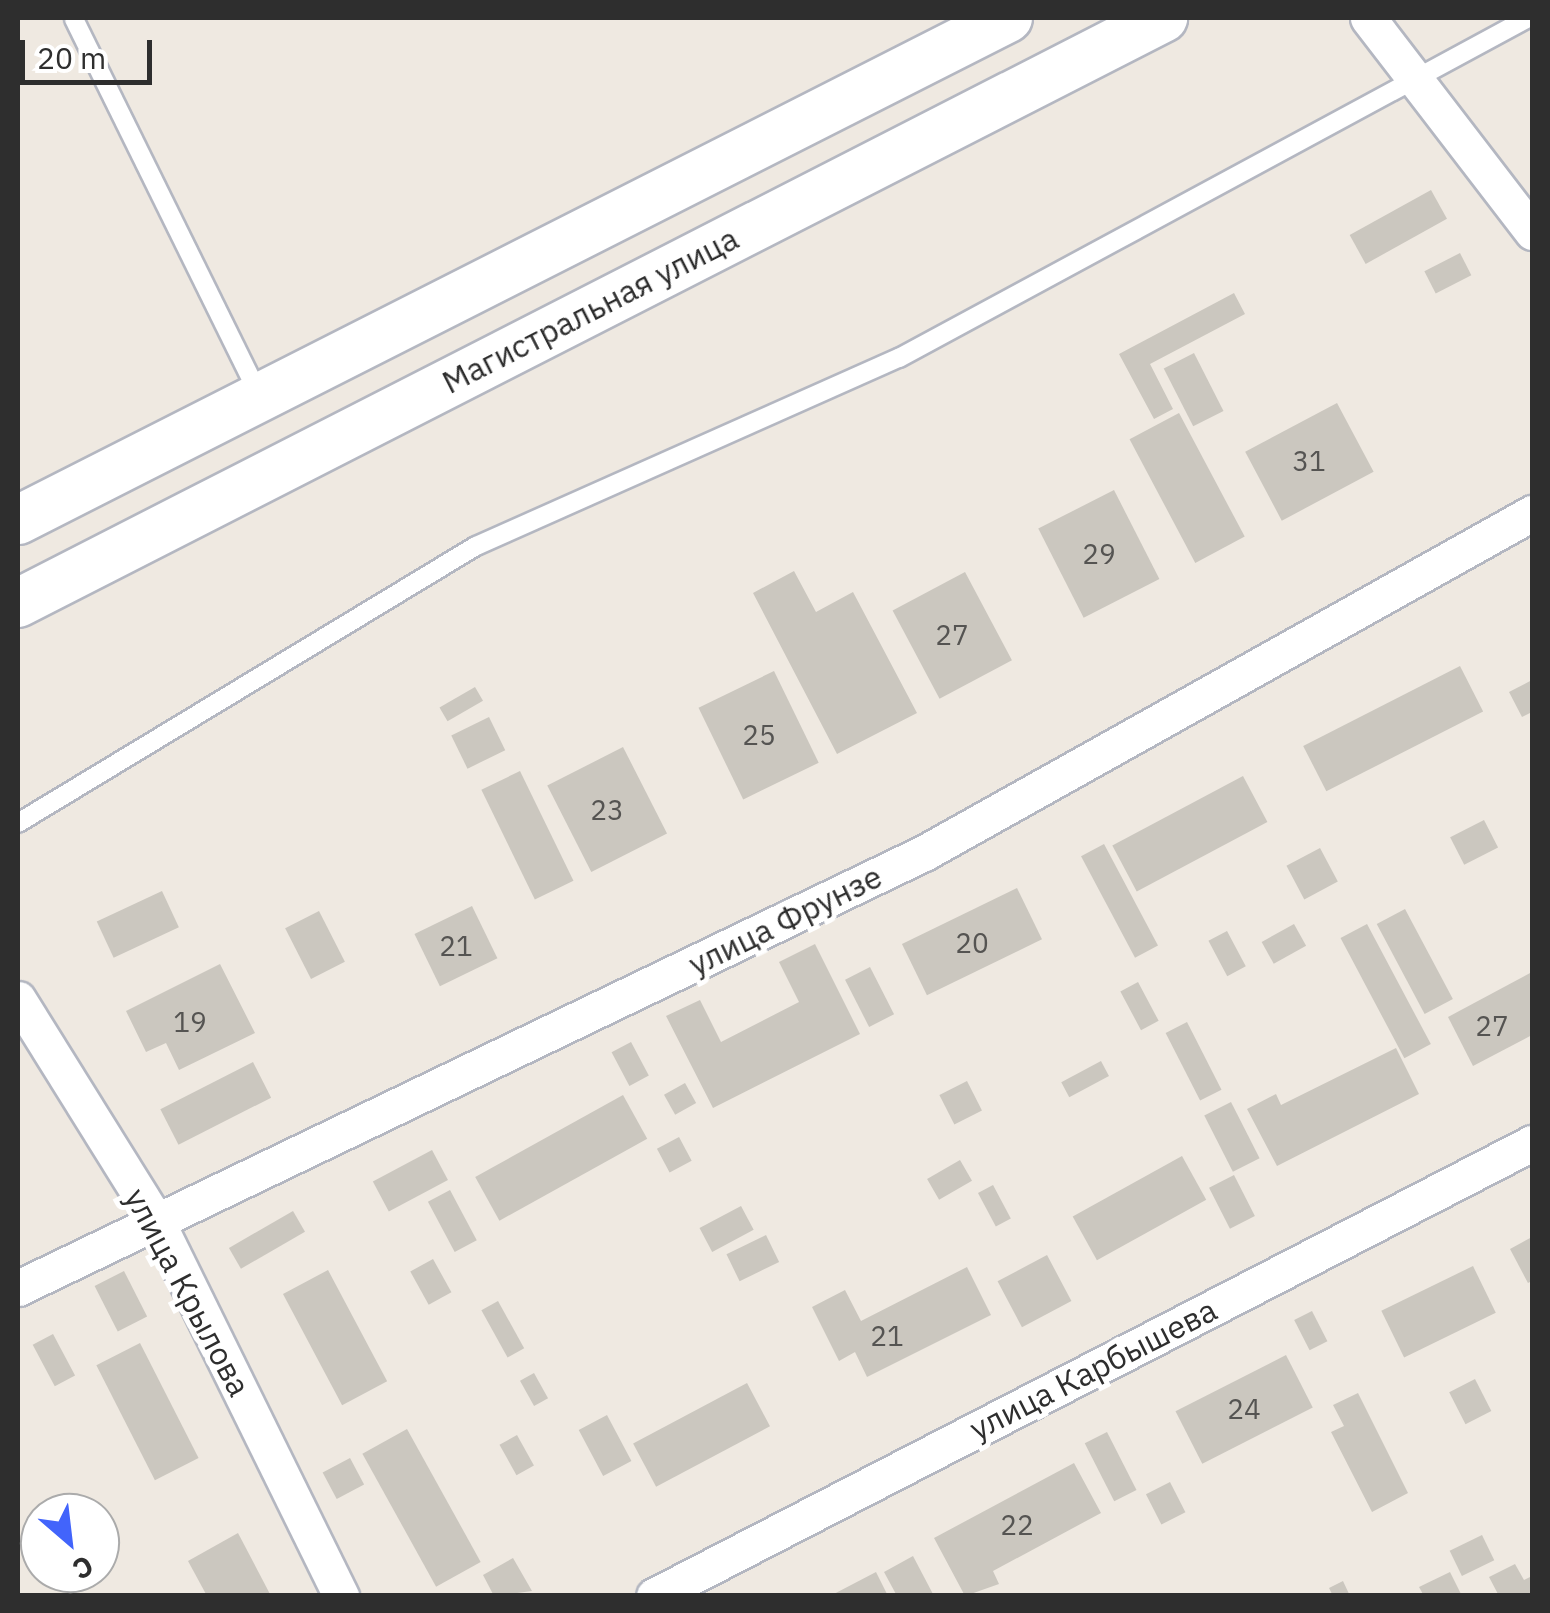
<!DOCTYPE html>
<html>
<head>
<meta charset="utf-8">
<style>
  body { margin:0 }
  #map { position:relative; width:1550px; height:1613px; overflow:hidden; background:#efe9e1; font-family:"IBM Plex Sans",sans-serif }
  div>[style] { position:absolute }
  .building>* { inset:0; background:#cbc7bf; transform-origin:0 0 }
  .roads { filter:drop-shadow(2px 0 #b4b7c1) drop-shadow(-2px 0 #b4b7c1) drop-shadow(0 2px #b4b7c1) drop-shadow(0 -2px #b4b7c1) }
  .service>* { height:18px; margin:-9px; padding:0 9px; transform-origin:9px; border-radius:9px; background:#fff }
  .minor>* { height:35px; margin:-17.5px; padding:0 17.5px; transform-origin:17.5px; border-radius:17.5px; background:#fff }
  .secondary>* { height:48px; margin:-24px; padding:0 24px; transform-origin:24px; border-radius:24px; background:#fff }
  span { translate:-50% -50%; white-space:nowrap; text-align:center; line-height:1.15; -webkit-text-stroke:10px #fff; paint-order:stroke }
  .number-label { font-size:28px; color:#555452 }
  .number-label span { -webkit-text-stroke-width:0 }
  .street-label { font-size:32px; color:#2e2e2e }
  .frame { position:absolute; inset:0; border:20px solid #2e2e2e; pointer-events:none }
  .north { position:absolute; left:20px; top:1493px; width:100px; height:100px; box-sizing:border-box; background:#fff; border:2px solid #ababab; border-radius:50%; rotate:152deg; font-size:28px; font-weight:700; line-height:40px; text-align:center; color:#2e2e2e }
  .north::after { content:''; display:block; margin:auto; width:35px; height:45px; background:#4264fb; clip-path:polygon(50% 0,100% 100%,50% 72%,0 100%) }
  .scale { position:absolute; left:20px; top:40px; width:132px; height:45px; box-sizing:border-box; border:5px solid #2e2e2e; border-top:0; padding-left:12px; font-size:30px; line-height:35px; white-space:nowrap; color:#2e2e2e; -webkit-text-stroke:8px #fff; paint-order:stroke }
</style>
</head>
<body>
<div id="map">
  <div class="building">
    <div style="left:1431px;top:190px;width:33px;height:93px;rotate:61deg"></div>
    <div style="left:1460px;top:253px;width:25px;height:40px;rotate:63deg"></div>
    <div style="clip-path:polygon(1234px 293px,1245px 314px,1150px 364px,1173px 409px,1154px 419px,1119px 354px)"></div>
    <div style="left:1194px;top:353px;width:65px;height:34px;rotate:63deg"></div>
    <div style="left:1337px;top:403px;width:78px;height:104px;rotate:62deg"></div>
    <div style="left:1179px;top:413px;width:140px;height:56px;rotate:62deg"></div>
    <div style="left:1114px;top:490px;width:100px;height:85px;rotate:63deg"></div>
    <div style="clip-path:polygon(794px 571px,816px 612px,853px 592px,917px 713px,837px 754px,753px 593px)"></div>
    <div style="left:965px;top:572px;width:100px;height:82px;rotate:62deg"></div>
    <div style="left:1460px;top:666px;width:51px;height:176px;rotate:63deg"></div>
    <div style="left:774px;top:671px;width:102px;height:84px;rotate:64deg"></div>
    <div style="clip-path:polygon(1532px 680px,1532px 712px,1522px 717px,1509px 692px)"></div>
    <div style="left:475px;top:687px;width:16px;height:41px;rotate:60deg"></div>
    <div style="left:489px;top:717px;width:37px;height:42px;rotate:64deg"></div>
    <div style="left:623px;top:747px;width:97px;height:85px;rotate:63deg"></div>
    <div style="left:520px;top:771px;width:122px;height:43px;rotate:64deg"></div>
    <div style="left:1243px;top:776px;width:52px;height:148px;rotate:62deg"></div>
    <div style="left:1484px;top:820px;width:31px;height:38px;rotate:63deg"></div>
    <div style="left:1104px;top:844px;width:115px;height:26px;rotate:62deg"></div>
    <div style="left:1320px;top:848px;width:38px;height:38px;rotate:62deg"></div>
    <div style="left:1017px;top:888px;width:57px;height:128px;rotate:64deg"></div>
    <div style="left:162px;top:891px;width:40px;height:72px;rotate:65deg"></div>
    <div style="left:472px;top:906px;width:58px;height:64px;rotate:64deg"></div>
    <div style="left:1405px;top:909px;width:102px;height:32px;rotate:62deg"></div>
    <div style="left:319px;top:911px;width:57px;height:38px;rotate:63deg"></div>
    <div style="left:1294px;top:924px;width:25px;height:37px;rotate:61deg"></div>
    <div style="left:1367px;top:924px;width:136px;height:30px;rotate:62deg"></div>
    <div style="left:1227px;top:931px;width:40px;height:21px;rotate:62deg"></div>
    <div style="clip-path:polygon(815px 944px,860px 1034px,713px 1108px,666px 1016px,700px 1000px,721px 1042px,799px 1002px,779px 962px)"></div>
    <div style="clip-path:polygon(220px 964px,255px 1033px,179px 1070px,166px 1043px,146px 1052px,126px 1011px)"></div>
    <div style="left:870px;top:967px;width:53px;height:28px;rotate:63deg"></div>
    <div style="clip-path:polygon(1532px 972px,1532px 1035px,1473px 1066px,1448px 1017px)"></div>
    <div style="left:1138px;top:982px;width:44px;height:20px;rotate:62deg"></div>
    <div style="left:1187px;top:1022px;width:76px;height:24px;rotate:63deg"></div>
    <div style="left:631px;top:1042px;width:38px;height:22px;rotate:62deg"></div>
    <div style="clip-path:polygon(1396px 1048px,1419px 1094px,1277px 1166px,1247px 1109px,1276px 1094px,1281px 1105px)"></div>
    <div style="left:1101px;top:1061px;width:17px;height:45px;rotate:62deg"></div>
    <div style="left:253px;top:1062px;width:40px;height:104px;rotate:63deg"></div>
    <div style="left:967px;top:1081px;width:33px;height:31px;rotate:63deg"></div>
    <div style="left:685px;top:1083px;width:23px;height:24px;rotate:61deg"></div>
    <div style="left:623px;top:1095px;width:50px;height:169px;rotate:61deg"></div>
    <div style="left:1231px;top:1102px;width:63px;height:30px;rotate:63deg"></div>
    <div style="left:679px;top:1137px;width:27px;height:25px;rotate:62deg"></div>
    <div style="left:432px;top:1150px;width:34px;height:67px;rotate:62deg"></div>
    <div style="left:1182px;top:1156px;width:50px;height:125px;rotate:61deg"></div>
    <div style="left:960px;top:1160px;width:24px;height:38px;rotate:60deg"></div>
    <div style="left:1234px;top:1175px;width:46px;height:28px;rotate:63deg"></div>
    <div style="left:993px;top:1185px;width:38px;height:17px;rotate:62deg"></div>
    <div style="left:450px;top:1190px;width:57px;height:25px;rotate:62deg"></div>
    <div style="left:741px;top:1206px;width:27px;height:47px;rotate:62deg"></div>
    <div style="left:293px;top:1211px;width:24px;height:74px;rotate:60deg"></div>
    <div style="left:766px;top:1235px;width:30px;height:44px;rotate:64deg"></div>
    <div style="clip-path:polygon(1532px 1237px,1532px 1281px,1528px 1283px,1510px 1249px)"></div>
    <div style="left:1047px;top:1255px;width:52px;height:56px;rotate:62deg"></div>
    <div style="left:433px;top:1259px;width:38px;height:26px;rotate:61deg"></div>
    <div style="left:1473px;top:1266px;width:52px;height:102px;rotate:64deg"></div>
    <div style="clip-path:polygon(967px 1267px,991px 1315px,867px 1377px,855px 1352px,839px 1361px,812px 1307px,845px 1290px,861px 1321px)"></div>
    <div style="left:328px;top:1270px;width:126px;height:51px;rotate:62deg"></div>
    <div style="left:124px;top:1271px;width:51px;height:33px;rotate:63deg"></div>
    <div style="left:498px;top:1301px;width:54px;height:19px;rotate:61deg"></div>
    <div style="left:1312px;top:1311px;width:34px;height:20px;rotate:63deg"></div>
    <div style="left:53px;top:1334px;width:47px;height:23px;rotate:62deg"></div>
    <div style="left:140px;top:1343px;width:129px;height:49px;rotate:63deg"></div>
    <div style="left:1286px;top:1355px;width:59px;height:124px;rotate:63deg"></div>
    <div style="left:534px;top:1373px;width:29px;height:16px;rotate:61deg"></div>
    <div style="left:1475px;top:1379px;width:36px;height:29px;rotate:63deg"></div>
    <div style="left:747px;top:1383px;width:49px;height:129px;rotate:62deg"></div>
    <div style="clip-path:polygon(1358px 1393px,1408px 1493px,1372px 1512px,1331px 1432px,1344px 1426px,1333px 1405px)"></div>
    <div style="left:607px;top:1415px;width:52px;height:32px;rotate:62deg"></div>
    <div style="left:407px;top:1429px;width:152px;height:51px;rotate:61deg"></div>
    <div style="left:1107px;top:1432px;width:65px;height:25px;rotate:63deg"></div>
    <div style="left:517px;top:1435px;width:35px;height:20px;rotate:61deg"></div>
    <div style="left:350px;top:1458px;width:30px;height:31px;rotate:62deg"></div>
    <div style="clip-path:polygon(1074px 1463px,1101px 1513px,993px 1571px,999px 1584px,965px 1596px,934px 1538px)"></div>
    <div style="left:1170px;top:1482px;width:34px;height:27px;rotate:63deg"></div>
    <div style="clip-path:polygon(238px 1533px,271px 1596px,207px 1596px,188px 1561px)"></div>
    <div style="left:1482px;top:1535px;width:28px;height:36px;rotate:64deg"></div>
    <div style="clip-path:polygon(913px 1556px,934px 1596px,897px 1596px,884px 1572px)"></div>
    <div style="clip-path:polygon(513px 1558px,532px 1591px,494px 1596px,483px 1575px)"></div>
    <div style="clip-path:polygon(1515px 1564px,1524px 1580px,1532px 1576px,1532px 1596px,1499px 1596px,1489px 1577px)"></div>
    <div style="clip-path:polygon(876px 1572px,888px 1596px,830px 1596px)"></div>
    <div style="clip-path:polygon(1450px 1572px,1462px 1596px,1424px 1596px,1419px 1587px)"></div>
    <div style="clip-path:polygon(1343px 1581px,1350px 1596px,1333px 1596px,1329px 1588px)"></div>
  </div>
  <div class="roads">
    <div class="service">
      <div style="left:74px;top:19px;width:421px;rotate:63.8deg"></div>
      <div style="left:18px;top:823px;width:535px;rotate:-31.17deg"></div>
      <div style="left:476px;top:546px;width:463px;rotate:-24deg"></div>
      <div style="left:899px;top:358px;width:715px;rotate:-28.39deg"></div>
    </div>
    <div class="minor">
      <div style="left:1368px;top:18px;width:270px;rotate:52.5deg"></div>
      <div style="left:18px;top:999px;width:265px;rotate:58.1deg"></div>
      <div style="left:158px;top:1224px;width:415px;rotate:63.8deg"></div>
      <div style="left:18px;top:1288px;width:1005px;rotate:-25.65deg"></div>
      <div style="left:924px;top:853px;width:697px;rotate:-29.21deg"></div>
      <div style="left:654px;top:1596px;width:988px;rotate:-27.29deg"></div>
    </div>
    <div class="secondary">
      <div style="left:18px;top:520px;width:1110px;rotate:-26.89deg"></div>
      <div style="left:18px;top:603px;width:1286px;rotate:-27.06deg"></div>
    </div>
  </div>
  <div class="number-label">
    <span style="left:1309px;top:461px">31</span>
    <span style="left:1099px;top:554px">29</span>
    <span style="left:952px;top:635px">27</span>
    <span style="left:759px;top:735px">25</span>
    <span style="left:607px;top:810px">23</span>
    <span style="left:972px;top:943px">20</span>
    <span style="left:456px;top:946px">21</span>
    <span style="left:190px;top:1022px">19</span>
    <span style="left:1492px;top:1026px">27</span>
    <span style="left:887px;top:1336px">21</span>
    <span style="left:1244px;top:1409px">24</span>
    <span style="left:1017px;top:1525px">22</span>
  </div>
  <div class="street-label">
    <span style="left:590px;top:310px;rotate:-27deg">Магистральная улица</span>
    <span style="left:785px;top:920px;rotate:-26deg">улица Фрунзе</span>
    <span style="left:188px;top:1292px;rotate:62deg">улица Крылова</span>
    <span style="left:1093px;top:1369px;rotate:-27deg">улица Карбышева</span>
  </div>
  <div class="frame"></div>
  <div class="north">С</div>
  <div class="scale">20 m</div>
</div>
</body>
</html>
